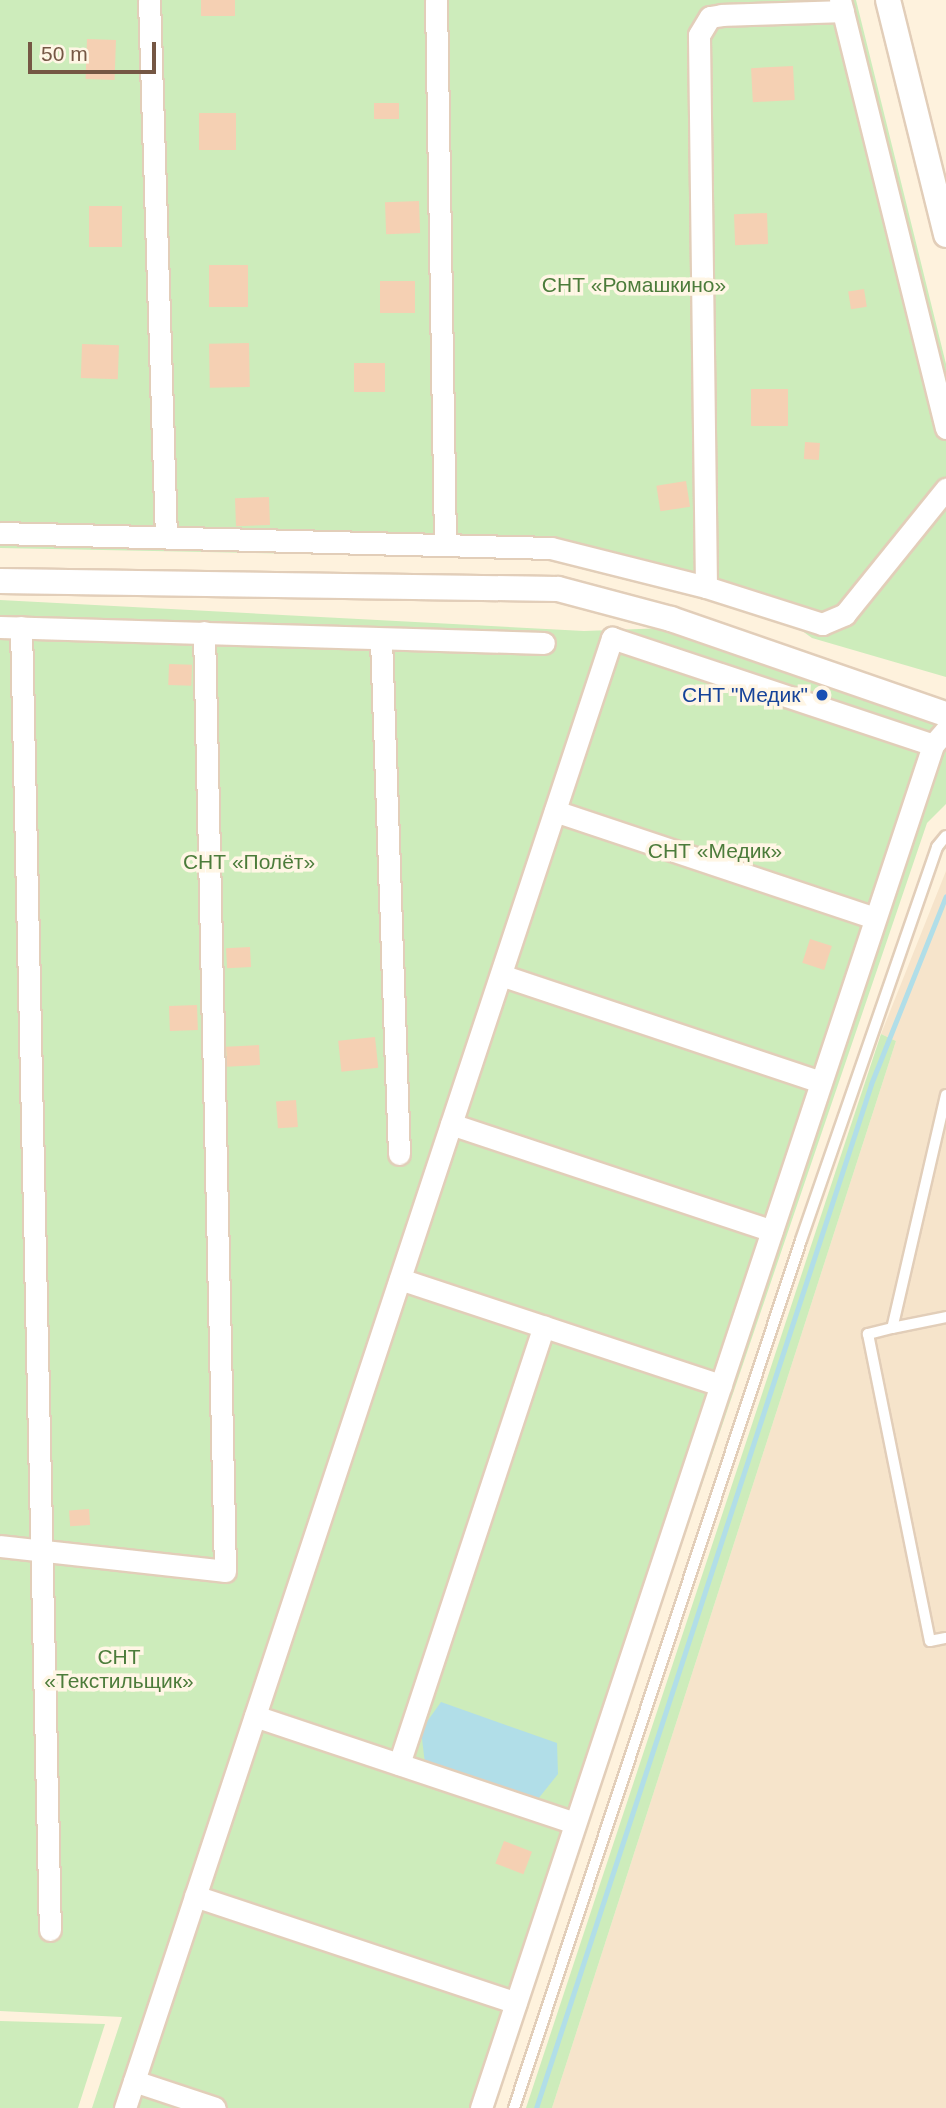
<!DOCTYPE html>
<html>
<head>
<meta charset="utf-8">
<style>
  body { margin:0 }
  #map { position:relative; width:946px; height:2108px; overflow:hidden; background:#fef2dd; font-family:Helvetica,sans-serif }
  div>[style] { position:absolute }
  .residential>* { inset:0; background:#f6e4cb }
  .green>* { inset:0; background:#cdecbb }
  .water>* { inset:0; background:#b1dee8 }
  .stream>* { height:5px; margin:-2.5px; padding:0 2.5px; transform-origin:2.5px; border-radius:2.5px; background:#b1dee8 }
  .building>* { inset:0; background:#f5d0b3; transform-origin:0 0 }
  .roads { filter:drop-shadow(2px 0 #e2ceb9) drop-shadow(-2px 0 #e2ceb9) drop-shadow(0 2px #e2ceb9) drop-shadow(0 -2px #e2ceb9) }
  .service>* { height:10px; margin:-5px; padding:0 5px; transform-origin:5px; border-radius:5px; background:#fff }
  .minor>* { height:21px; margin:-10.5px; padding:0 10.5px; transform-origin:10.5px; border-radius:10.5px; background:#fff }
  .tertiary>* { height:24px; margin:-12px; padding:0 12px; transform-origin:12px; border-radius:12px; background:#fff }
  .dots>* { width:19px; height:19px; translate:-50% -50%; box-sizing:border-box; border:4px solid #fff6e5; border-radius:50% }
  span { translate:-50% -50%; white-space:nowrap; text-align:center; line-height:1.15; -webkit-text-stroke:7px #fff6e5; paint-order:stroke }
  .park-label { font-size:21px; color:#4c7c3b }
  .transit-label { font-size:21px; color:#164399 }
  .right { translate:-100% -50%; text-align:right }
  .scale { position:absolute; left:28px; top:42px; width:128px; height:32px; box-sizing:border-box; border:4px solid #755744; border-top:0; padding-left:9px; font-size:21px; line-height:24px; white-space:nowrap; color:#755744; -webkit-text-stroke:5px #fff6e5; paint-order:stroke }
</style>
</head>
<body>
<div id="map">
  <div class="residential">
    <div style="clip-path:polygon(946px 871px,946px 2108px,552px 2108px,896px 1041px,881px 1034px)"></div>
  </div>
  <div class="green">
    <div style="clip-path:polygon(0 0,856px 0,946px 364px,946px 677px,812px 638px,787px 620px,555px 559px,0 548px)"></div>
    <div style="clip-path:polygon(0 600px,584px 631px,667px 628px,946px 726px,946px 804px,927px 823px,490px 2108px,92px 2108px,122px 2017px,0 2011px)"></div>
    <div style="clip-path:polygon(881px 1034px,896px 1041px,552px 2108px,526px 2108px)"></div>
    <div style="clip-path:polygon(0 2021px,105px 2024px,78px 2108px,0 2108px)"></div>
  </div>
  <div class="water">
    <div style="clip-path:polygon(441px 1702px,557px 1743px,558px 1774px,538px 1799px,425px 1764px,421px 1730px)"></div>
  </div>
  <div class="stream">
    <div style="left:536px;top:2108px;width:1077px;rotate:-71.88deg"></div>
    <div style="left:871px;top:1084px;width:202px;rotate:-68.3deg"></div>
  </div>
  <div class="building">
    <div style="left:201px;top:0;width:34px;height:16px"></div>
    <div style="left:87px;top:39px;width:29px;height:40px;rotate:2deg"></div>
    <div style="left:793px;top:66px;width:34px;height:42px;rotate:87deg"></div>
    <div style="left:374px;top:103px;width:25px;height:16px"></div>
    <div style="left:236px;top:113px;width:37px;height:37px;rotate:90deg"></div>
    <div style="left:419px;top:201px;width:32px;height:34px;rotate:88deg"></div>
    <div style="left:122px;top:206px;width:41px;height:33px;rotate:90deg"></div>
    <div style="left:767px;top:213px;width:31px;height:33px;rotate:88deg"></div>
    <div style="left:209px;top:265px;width:39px;height:42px"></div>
    <div style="left:380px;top:281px;width:35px;height:32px"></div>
    <div style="left:864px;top:289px;width:18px;height:16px;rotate:81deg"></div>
    <div style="left:249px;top:343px;width:44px;height:40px;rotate:89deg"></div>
    <div style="left:82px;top:344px;width:37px;height:34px;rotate:2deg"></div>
    <div style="left:354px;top:363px;width:31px;height:29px"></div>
    <div style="left:751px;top:389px;width:37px;height:37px"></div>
    <div style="left:805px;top:442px;width:15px;height:17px;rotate:4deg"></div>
    <div style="left:686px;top:481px;width:26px;height:30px;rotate:81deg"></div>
    <div style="left:269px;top:497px;width:28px;height:34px;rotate:88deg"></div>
    <div style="left:169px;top:664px;width:23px;height:21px;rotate:2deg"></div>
    <div style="left:810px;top:939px;width:23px;height:25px;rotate:18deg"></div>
    <div style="left:250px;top:947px;width:20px;height:24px;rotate:87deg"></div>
    <div style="left:197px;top:1005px;width:25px;height:28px;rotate:88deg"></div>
    <div style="left:375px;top:1037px;width:31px;height:37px;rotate:84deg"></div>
    <div style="left:259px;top:1045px;width:20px;height:33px;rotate:87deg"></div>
    <div style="left:296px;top:1100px;width:27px;height:20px;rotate:86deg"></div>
    <div style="left:89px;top:1509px;width:16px;height:20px;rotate:86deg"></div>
    <div style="left:504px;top:1841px;width:30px;height:24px;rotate:21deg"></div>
  </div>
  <div class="roads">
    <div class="service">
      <div style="left:946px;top:1095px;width:239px;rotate:103deg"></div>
      <div style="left:892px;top:1328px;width:25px;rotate:166deg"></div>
      <div style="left:868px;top:1334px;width:313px;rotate:78.6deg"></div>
      <div style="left:930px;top:1641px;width:16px;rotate:-11deg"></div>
      <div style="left:892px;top:1328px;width:55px;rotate:-11.5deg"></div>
      <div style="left:514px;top:2108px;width:914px;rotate:-71.7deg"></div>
      <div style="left:801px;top:1240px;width:416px;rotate:-70.9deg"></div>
      <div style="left:937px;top:847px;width:14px;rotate:-51deg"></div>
    </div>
    <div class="minor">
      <div style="left:149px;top:0;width:537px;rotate:88.19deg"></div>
      <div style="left:436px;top:0;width:543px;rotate:89.05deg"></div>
      <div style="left:840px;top:0;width:441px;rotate:76.1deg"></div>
      <div style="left:0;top:533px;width:551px;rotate:1.56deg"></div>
      <div style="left:551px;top:548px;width:160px;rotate:14.1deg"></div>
      <div style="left:706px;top:587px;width:122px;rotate:17.7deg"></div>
      <div style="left:822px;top:624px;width:25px;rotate:-23deg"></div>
      <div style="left:845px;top:614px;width:161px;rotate:-51.1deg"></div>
      <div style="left:706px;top:587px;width:552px;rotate:-90.73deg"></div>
      <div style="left:699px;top:35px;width:21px;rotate:-59deg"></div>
      <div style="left:710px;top:17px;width:12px;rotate:-9deg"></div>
      <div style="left:722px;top:15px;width:121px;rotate:-1.9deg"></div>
      <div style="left:0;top:627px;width:544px;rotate:1.68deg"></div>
      <div style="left:21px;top:627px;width:1303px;rotate:88.73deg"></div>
      <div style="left:381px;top:639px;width:515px;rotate:88deg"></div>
      <div style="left:555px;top:811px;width:337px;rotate:18.5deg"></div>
      <div style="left:501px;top:975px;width:337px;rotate:18.5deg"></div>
      <div style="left:451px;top:1124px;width:338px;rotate:18.4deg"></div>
      <div style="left:400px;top:1279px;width:338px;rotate:18.3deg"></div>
      <div style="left:0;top:1546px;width:226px;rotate:6.3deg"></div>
      <div style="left:225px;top:1571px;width:939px;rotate:-91.28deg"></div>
      <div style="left:255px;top:1716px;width:337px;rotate:18.5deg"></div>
      <div style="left:399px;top:1764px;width:461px;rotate:-71.7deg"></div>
      <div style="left:195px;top:1896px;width:338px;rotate:18.4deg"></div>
      <div style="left:134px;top:2081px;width:85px;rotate:18.4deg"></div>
      <div style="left:125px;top:2108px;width:1549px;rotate:-71.67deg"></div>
      <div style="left:612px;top:638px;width:338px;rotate:18.4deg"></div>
      <div style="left:481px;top:2108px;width:1436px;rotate:-71.65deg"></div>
      <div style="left:933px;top:745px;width:20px;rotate:-49deg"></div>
    </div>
    <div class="tertiary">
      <div style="left:888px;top:0;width:242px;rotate:76.1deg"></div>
      <div style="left:0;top:581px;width:558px;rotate:0.82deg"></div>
      <div style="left:558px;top:589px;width:117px;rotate:14.9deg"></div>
      <div style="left:671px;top:619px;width:291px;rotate:19.1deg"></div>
    </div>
  </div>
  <div class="dots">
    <div style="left:822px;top:695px;background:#1a4fb4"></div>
  </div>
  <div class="park-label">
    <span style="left:634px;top:285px">СНТ «Ромашкино»</span>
    <span style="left:715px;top:851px">СНТ «Медик»</span>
    <span style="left:249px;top:862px">СНТ «Полёт»</span>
    <span style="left:119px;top:1669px">СНТ<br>«Текстильщик»</span>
  </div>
  <div class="transit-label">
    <span class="right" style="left:808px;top:695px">СНТ "Медик"</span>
  </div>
  <div class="scale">50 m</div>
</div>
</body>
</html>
